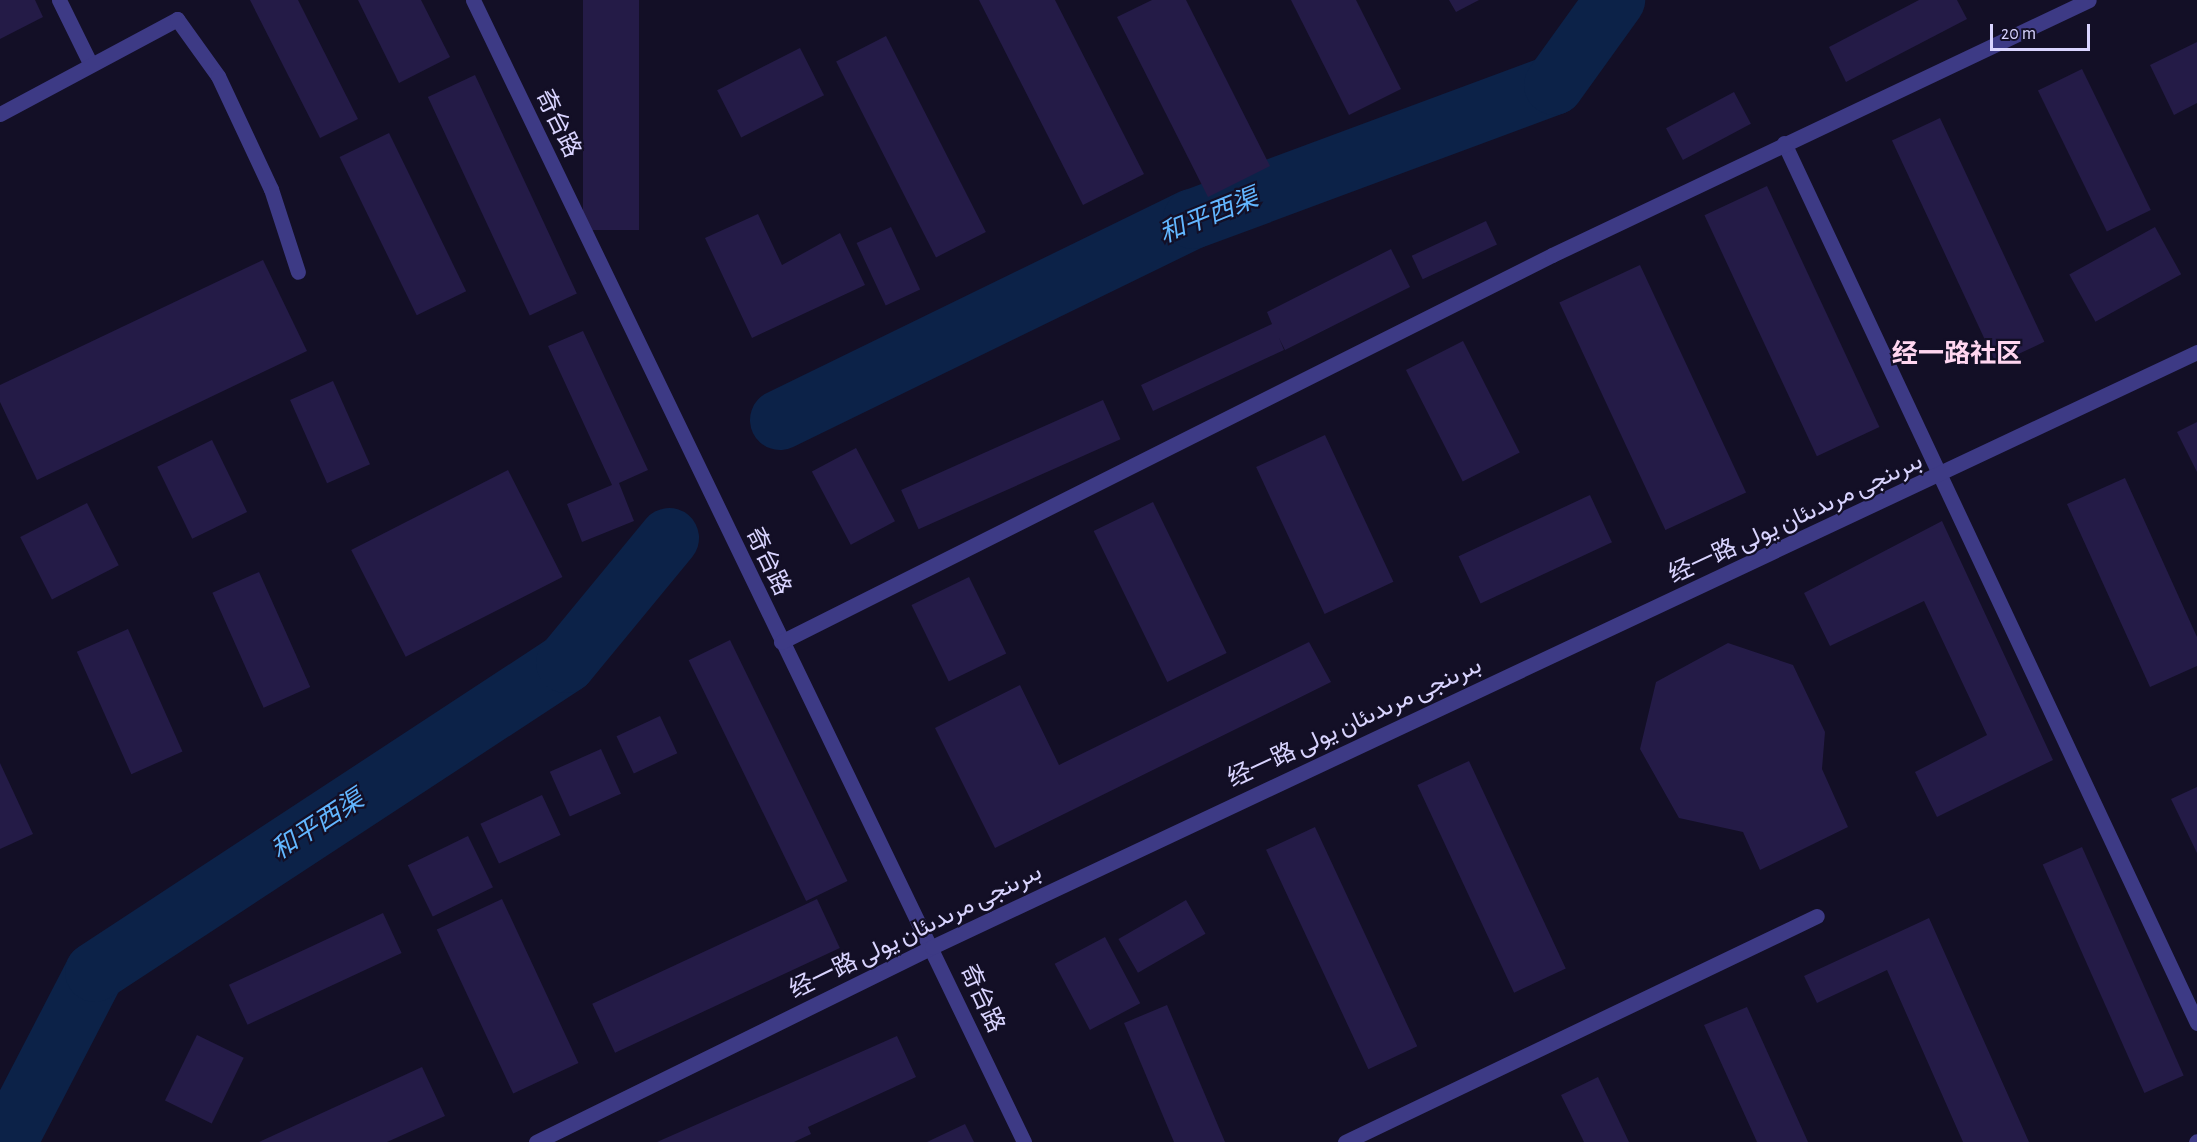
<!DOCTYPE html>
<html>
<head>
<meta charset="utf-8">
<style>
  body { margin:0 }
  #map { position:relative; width:2197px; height:1142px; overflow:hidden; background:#130f26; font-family:"Alegreya Sans",Vazirmatn,"Noto Sans SC",sans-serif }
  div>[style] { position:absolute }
  .river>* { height:60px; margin:-30px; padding:0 30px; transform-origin:30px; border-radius:30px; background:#0c2248 }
  .building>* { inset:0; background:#241b47; transform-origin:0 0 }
  .minor>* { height:15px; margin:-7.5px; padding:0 7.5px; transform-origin:7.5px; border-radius:7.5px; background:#3d3a85 }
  span { translate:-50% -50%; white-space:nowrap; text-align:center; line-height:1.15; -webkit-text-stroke:4.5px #130f26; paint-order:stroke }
  .street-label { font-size:24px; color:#d9d4ff }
  .water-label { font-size:26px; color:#62b6ff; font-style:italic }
  .neighbourhood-label { font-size:26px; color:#ffd6f0; font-weight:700 }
  .scale { position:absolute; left:1990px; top:24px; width:100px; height:27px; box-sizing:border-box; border:3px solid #d9d4ff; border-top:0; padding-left:8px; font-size:18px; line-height:21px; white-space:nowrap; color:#d9d4ff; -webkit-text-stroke:4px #130f26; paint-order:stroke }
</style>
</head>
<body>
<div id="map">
  <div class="river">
    <div style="left:780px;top:420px;width:459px;rotate:-26deg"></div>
    <div style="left:1193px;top:219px;width:385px;rotate:-20.4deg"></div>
    <div style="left:1554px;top:85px;width:105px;rotate:-54.3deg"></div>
    <div style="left:7px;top:1142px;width:191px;rotate:-62.6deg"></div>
    <div style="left:95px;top:972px;width:563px;rotate:-33.27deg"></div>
    <div style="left:566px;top:663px;width:162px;rotate:-50.5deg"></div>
  </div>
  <div class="building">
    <div style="clip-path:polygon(0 0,35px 0,43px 17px,0 39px)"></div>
    <div style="clip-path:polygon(250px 0,298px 0,358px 119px,320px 138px)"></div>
    <div style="clip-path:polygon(358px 0,421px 0,450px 57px,399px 83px)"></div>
    <div style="left:583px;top:0;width:56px;height:230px"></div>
    <div style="clip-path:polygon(979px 0,1055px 0,1144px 174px,1083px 205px)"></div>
    <div style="clip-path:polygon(1152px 0,1186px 0,1270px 166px,1208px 197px,1117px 17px)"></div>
    <div style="clip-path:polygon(1291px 0,1356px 0,1401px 89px,1349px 115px)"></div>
    <div style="clip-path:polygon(1449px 0,1479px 0,1456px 12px)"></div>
    <div style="clip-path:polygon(1919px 0,1957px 0,1967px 19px,1846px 82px,1829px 47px)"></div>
    <div style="left:886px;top:36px;width:220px;height:56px;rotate:63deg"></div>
    <div style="clip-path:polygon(2197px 42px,2197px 103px,2174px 115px,2150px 65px)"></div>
    <div style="left:800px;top:48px;width:53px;height:93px;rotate:63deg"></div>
    <div style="left:2082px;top:69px;width:157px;height:49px;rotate:64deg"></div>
    <div style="left:475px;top:75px;width:241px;height:52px;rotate:65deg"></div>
    <div style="left:1734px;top:92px;width:36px;height:77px;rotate:62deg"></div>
    <div style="left:1940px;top:118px;width:247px;height:53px;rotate:65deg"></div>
    <div style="left:389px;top:133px;width:176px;height:55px;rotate:64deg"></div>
    <div style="left:1767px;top:186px;width:266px;height:69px;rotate:65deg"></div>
    <div style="clip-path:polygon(758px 214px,782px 265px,840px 233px,865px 285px,752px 338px,705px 238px)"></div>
    <div style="left:1486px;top:221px;width:26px;height:82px;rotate:65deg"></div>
    <div style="left:891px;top:227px;width:69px;height:38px;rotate:65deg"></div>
    <div style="left:2155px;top:227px;width:54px;height:98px;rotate:61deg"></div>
    <div style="clip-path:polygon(1391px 249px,1410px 287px,1285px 350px,1279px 338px,1284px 350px,1153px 411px,1141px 385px,1272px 324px,1267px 312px)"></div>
    <div style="clip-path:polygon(263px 260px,307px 351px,37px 480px,0 402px,0 385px)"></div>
    <div style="left:1640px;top:265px;width:251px;height:89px;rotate:65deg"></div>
    <div style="clip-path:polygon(583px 331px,648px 470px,619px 483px,634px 521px,582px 542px,567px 504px,612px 485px,548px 346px)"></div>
    <div style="left:1463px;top:341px;width:125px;height:64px;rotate:63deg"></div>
    <div style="left:333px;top:381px;width:91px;height:47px;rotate:66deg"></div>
    <div style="left:1103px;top:400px;width:43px;height:221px;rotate:66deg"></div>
    <div style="clip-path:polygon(2197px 422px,2197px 472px,2177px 432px)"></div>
    <div style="left:1325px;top:435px;width:162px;height:76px;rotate:65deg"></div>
    <div style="left:212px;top:440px;width:80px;height:61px;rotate:64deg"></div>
    <div style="left:856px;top:448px;width:83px;height:50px;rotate:62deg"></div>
    <div style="left:508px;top:470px;width:120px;height:176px;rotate:63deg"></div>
    <div style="clip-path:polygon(2125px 478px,2197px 637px,2197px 666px,2150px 687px,2067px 504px)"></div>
    <div style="left:1590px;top:495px;width:52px;height:145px;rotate:65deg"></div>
    <div style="left:1153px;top:502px;width:168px;height:66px;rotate:64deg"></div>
    <div style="left:87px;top:503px;width:70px;height:75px;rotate:63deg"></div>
    <div style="clip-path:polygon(1942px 521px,2053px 760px,1937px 817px,1915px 772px,1987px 735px,1924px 601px,1830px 646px,1804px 593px)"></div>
    <div style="left:259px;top:572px;width:126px;height:51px;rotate:66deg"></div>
    <div style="left:969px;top:577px;width:85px;height:64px;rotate:64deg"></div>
    <div style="left:128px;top:629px;width:134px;height:56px;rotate:66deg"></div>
    <div style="left:730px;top:640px;width:268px;height:46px;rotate:64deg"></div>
    <div style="clip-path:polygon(1309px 642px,1331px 682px,995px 848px,935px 728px,1020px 685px,1059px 765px)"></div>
    <div style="clip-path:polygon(1728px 643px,1793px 665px,1825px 732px,1822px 769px,1848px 827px,1760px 870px,1743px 832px,1679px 818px,1640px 749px,1656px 682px)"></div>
    <div style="left:660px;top:716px;width:41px;height:48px;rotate:65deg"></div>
    <div style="left:601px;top:749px;width:49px;height:56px;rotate:66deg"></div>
    <div style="left:1469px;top:761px;width:229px;height:57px;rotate:65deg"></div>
    <div style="clip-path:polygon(0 763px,33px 834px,0 849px)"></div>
    <div style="clip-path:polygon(2197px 787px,2197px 853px,2171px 799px)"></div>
    <div style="left:542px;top:795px;width:44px;height:68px;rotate:65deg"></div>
    <div style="left:1315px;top:827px;width:242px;height:54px;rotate:65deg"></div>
    <div style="left:468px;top:836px;width:57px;height:67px;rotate:64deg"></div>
    <div style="left:2082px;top:847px;width:250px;height:43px;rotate:66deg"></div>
    <div style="left:502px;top:899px;width:181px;height:72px;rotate:65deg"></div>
    <div style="left:817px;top:899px;width:54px;height:248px;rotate:65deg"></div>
    <div style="left:1186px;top:900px;width:39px;height:78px;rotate:60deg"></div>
    <div style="left:383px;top:913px;width:44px;height:170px;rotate:65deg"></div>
    <div style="clip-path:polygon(1929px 918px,2029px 1142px,1963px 1142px,1887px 970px,1817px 1003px,1804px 976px)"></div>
    <div style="left:1105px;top:937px;width:75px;height:57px;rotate:62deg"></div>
    <div style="clip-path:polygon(1167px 1005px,1225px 1142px,1174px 1142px,1124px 1023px)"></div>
    <div style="clip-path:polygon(1747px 1007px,1808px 1142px,1757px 1142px,1704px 1025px)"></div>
    <div style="left:197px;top:1035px;width:52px;height:73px;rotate:26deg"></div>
    <div style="clip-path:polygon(897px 1036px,916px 1077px,808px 1127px,811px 1134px,794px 1142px,657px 1142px)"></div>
    <div style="clip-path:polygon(422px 1067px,445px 1116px,387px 1142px,259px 1142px)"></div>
    <div style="clip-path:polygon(1598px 1077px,1629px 1142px,1584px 1142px,1561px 1095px)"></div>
    <div style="clip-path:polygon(965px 1124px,974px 1142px,927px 1142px)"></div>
  </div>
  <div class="minor">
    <div style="left:59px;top:0;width:72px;rotate:63.8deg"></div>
    <div style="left:473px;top:0;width:1268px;rotate:64.24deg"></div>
    <div style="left:0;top:114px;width:201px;rotate:-28.2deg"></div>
    <div style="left:177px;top:19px;width:70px;rotate:54.3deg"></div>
    <div style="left:218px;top:76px;width:125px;rotate:64.9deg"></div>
    <div style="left:271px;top:189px;width:87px;rotate:72deg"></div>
    <div style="left:1784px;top:143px;width:972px;rotate:64.86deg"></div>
    <div style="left:781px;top:642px;width:863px;rotate:-26.65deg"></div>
    <div style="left:1552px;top:255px;width:594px;rotate:-25.4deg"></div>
    <div style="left:536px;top:1142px;width:441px;rotate:-26.2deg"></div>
    <div style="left:932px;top:947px;width:1398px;rotate:-25.19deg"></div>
    <div style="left:1345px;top:1142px;width:523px;rotate:-25.59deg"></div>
    <div style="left:2196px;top:1142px;width:1px;rotate:-45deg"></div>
  </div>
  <div class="street-label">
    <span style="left:557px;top:124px;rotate:64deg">奇台路</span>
    <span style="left:1796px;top:519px;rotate:-25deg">经一路 بىرىنجى مرىدىئان يولى</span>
    <span style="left:767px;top:562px;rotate:64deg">奇台路</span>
    <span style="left:1355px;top:723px;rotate:-25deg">经一路 بىرىنجى مرىدىئان يولى</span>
    <span style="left:916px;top:932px;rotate:-26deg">经一路 بىرىنجى مرىدىئان يولى</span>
    <span style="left:981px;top:999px;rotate:65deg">奇台路</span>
  </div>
  <div class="water-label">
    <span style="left:1209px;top:217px;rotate:-22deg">和平西渠</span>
    <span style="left:318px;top:826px;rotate:-33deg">和平西渠</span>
  </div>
  <div class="neighbourhood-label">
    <span style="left:1957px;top:355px">经一路社区</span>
  </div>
  <div class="scale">20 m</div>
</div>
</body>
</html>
